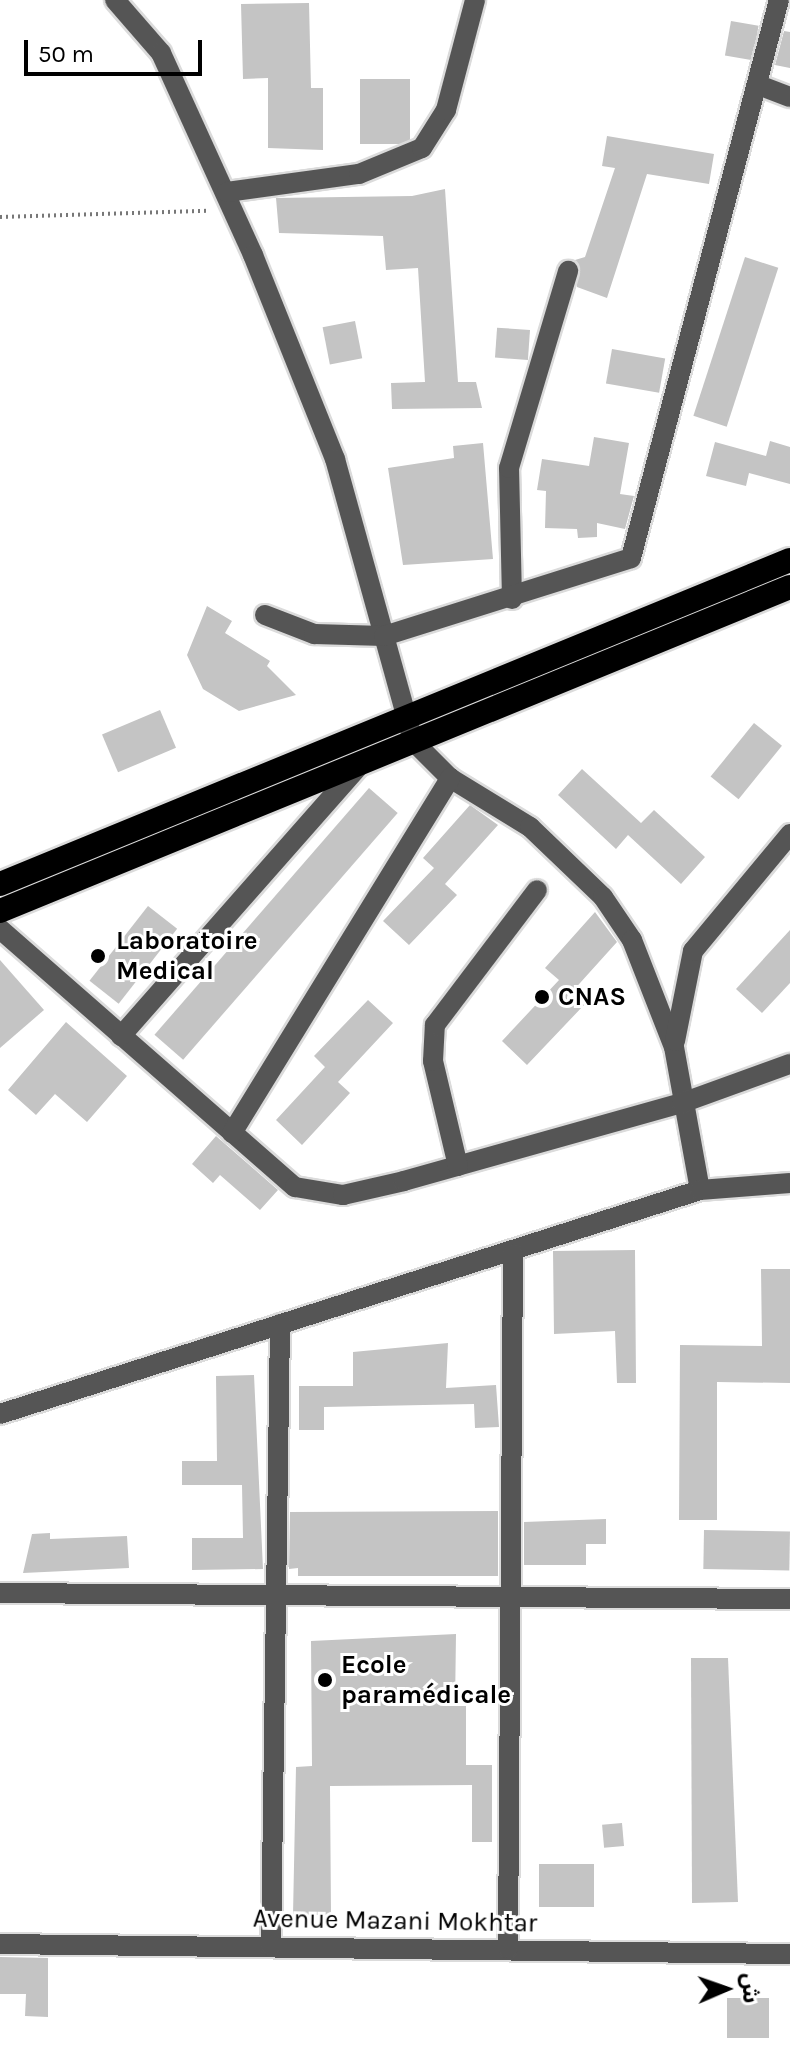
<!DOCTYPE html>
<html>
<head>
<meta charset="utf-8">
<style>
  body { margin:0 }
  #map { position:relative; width:790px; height:2053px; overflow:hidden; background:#fff; font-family:Karla,"Noto Sans Arabic",sans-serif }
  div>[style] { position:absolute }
  .building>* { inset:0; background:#c4c4c4; transform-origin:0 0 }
  .path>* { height:4px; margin-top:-2px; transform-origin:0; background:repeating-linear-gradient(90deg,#777 0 2px,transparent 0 6px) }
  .roads { filter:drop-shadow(2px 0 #dbdbdb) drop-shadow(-2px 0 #dbdbdb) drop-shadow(0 2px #dbdbdb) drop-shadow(0 -2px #dbdbdb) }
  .minor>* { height:20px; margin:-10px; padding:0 10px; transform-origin:10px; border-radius:10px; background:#555 }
  .highway>* { height:24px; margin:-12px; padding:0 12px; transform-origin:12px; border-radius:12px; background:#000 }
  .dots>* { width:22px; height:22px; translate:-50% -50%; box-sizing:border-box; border:4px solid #fff; border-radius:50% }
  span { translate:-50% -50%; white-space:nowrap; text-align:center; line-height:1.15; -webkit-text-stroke:6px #fff; paint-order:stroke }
  .poi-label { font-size:26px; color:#000; font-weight:700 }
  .left { translate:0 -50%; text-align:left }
  .street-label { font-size:26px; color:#000 }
  .north { position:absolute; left:686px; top:1949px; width:80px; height:80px; -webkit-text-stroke:6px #fff; paint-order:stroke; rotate:88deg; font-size:22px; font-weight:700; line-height:32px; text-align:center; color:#000 }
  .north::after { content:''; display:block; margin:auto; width:28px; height:36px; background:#000; clip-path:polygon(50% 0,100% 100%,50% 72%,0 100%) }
  .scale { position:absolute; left:24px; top:40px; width:178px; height:36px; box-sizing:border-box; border:4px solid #000; border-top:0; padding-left:10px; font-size:24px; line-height:28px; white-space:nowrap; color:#000; -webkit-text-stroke:6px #fff; paint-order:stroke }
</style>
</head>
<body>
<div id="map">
  <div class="building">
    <div style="clip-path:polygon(309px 3px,311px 88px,323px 88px,323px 150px,268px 148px,268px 78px,243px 79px,241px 4px)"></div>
    <div style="left:731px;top:21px;width:28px;height:35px;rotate:10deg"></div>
    <div style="clip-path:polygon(784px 31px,790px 32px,790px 68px,775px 65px)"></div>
    <div style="left:360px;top:79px;width:50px;height:65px"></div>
    <div style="clip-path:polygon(607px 136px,714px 154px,709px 184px,647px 174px,607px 298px,577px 287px,575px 260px,585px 257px,615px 168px,602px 166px)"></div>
    <div style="clip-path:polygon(445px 189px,458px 382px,476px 382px,482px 408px,392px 409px,391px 383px,425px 382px,418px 268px,386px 270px,383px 236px,279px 233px,276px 198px,412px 196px)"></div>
    <div style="left:745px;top:257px;width:35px;height:167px;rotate:18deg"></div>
    <div style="left:355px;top:321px;width:38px;height:33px;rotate:79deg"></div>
    <div style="left:530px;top:330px;width:30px;height:33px;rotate:94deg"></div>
    <div style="left:612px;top:349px;width:54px;height:35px;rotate:10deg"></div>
    <div style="clip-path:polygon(594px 437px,629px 443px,620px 494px,634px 496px,625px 529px,597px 523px,597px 537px,578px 538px,577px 529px,545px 528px,546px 491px,537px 490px,542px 459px,589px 466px)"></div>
    <div style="clip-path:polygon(770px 441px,790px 447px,790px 484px,749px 473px,746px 486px,706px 476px,715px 442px,766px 456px)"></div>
    <div style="clip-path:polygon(483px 443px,493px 559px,403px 565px,388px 468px,454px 458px,453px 446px)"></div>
    <div style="clip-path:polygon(207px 606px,232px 621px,225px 633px,270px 661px,267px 666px,296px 695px,239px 711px,203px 689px,187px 655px)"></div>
    <div style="left:160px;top:710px;width:41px;height:63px;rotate:67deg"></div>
    <div style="left:754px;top:723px;width:36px;height:69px;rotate:39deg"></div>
    <div style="clip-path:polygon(582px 769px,641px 823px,654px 810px,705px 857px,681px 884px,628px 835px,616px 849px,558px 795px)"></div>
    <div style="left:369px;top:788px;width:38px;height:327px;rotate:41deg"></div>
    <div style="clip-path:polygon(470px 805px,498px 825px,445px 884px,457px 895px,409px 945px,383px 921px,434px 868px,423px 858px)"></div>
    <div style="left:148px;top:906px;width:37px;height:95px;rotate:38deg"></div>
    <div style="clip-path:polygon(595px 912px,617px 942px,571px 993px,584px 1005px,527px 1065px,502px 1041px,559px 980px,545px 968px)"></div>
    <div style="clip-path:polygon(790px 930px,790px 983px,762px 1013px,736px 989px)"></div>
    <div style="clip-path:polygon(0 960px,44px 1010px,0 1048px)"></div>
    <div style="clip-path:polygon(368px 1000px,393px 1023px,338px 1082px,350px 1093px,302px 1145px,276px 1120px,325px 1067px,314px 1056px)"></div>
    <div style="clip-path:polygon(66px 1022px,127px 1076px,87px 1122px,55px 1094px,36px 1115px,8px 1090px)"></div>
    <div style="clip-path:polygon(216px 1136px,278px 1190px,260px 1210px,220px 1175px,213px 1183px,192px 1164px)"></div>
    <div style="clip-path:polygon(635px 1250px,636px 1383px,617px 1383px,615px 1331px,554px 1334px,553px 1251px)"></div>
    <div style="clip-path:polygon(761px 1269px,790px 1269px,790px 1383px,717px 1382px,717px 1520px,679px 1520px,680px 1345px,762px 1346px)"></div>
    <div style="clip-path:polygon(448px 1343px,446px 1388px,496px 1385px,499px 1427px,475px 1428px,474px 1404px,324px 1407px,324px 1430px,299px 1430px,299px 1386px,353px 1386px,353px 1352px)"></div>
    <div style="clip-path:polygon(254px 1375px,263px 1569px,192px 1570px,192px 1538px,243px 1538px,242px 1485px,182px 1485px,182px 1461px,217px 1461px,216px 1376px)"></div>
    <div style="clip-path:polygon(498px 1511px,498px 1576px,298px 1576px,298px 1568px,289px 1569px,290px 1512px)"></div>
    <div style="clip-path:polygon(606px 1519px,606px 1544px,586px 1544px,586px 1565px,524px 1565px,524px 1522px)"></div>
    <div style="left:704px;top:1530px;width:86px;height:39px;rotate:1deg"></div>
    <div style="clip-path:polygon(50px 1533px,50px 1539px,127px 1536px,129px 1568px,23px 1573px,32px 1534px)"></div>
    <div style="clip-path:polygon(456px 1634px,455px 1706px,466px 1706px,466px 1765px,492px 1765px,492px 1842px,472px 1842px,472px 1785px,330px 1786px,331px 1915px,293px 1915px,296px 1767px,312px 1766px,311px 1641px)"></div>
    <div style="clip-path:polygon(691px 1658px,728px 1658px,738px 1902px,692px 1903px)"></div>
    <div style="left:622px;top:1823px;width:23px;height:20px;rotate:85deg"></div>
    <div style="left:594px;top:1864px;width:43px;height:55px;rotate:90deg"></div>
    <div style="clip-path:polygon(0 1957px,48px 1958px,48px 2017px,25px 2016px,26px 1994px,0 1994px)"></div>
    <div style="left:769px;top:1998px;width:40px;height:42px;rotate:90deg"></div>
  </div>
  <div class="path">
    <div style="left:0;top:217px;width:208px;rotate:-1.7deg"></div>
  </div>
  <div class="roads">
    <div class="minor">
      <div style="left:115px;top:0;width:70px;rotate:49deg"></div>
      <div style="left:161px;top:53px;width:222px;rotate:65.5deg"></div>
      <div style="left:253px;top:255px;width:220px;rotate:68.1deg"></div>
      <div style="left:335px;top:459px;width:293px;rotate:74.5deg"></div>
      <div style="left:413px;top:741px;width:52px;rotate:45deg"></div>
      <div style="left:450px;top:778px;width:94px;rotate:31.5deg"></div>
      <div style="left:530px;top:827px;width:101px;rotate:43.8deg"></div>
      <div style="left:603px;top:897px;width:52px;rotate:56deg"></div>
      <div style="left:632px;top:940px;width:115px;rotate:68.6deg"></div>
      <div style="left:674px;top:1047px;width:145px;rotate:79.7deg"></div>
      <div style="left:761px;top:86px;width:31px;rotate:21deg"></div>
      <div style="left:227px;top:192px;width:133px;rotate:-7.8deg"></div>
      <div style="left:359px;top:174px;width:68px;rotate:-22.4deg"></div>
      <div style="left:422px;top:148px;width:45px;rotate:-57.7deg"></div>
      <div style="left:446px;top:110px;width:114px;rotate:-75.2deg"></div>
      <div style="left:512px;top:599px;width:131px;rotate:-91.3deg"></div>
      <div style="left:509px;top:468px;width:206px;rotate:-73.3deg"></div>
      <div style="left:265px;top:615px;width:53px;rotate:21.2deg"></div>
      <div style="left:314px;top:634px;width:70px;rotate:1.6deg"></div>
      <div style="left:384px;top:636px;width:259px;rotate:-17.5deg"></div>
      <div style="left:631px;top:558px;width:577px;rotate:-75.15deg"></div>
      <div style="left:0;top:929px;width:392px;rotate:41.2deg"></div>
      <div style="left:295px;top:1187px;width:49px;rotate:9.5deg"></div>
      <div style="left:343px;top:1195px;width:63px;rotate:-12.9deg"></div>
      <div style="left:404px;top:1181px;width:289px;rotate:-15.7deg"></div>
      <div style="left:682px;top:1103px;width:115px;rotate:-19.9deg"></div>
      <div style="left:121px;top:1036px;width:360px;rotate:-48.6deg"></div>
      <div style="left:675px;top:1041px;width:92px;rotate:-78.7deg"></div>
      <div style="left:693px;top:951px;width:152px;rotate:-50.3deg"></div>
      <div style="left:232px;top:1133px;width:417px;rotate:-58.4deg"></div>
      <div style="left:458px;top:1166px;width:108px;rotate:-103.4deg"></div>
      <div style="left:433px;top:1061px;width:36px;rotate:-87deg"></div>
      <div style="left:435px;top:1025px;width:169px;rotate:-52.9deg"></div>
      <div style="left:0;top:1414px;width:735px;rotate:-17.74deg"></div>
      <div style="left:700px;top:1190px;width:90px;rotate:-4.4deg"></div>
      <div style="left:0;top:1593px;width:790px;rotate:0.44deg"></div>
      <div style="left:0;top:1944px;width:790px;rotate:0.73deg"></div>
      <div style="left:271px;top:1946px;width:622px;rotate:-89.17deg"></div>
      <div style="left:508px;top:1948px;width:694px;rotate:-89.59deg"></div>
    </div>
    <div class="highway">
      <div style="left:0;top:884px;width:854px;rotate:-22.3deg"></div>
      <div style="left:0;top:911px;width:854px;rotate:-22.3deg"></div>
    </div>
  </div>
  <div class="dots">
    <div style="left:98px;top:956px;background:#000"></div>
    <div style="left:542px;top:997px;background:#000"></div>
    <div style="left:325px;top:1680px;background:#000"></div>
  </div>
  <div class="poi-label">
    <span class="left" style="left:116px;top:956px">Laboratoire<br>Medical</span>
    <span class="left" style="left:558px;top:997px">CNAS</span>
    <span class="left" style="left:341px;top:1680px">Ecole<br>paramédicale</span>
  </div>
  <div class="street-label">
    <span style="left:395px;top:1921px;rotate:1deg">Avenue Mazani Mokhtar</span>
  </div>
  <div class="north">ش</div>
  <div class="scale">50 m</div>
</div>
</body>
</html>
